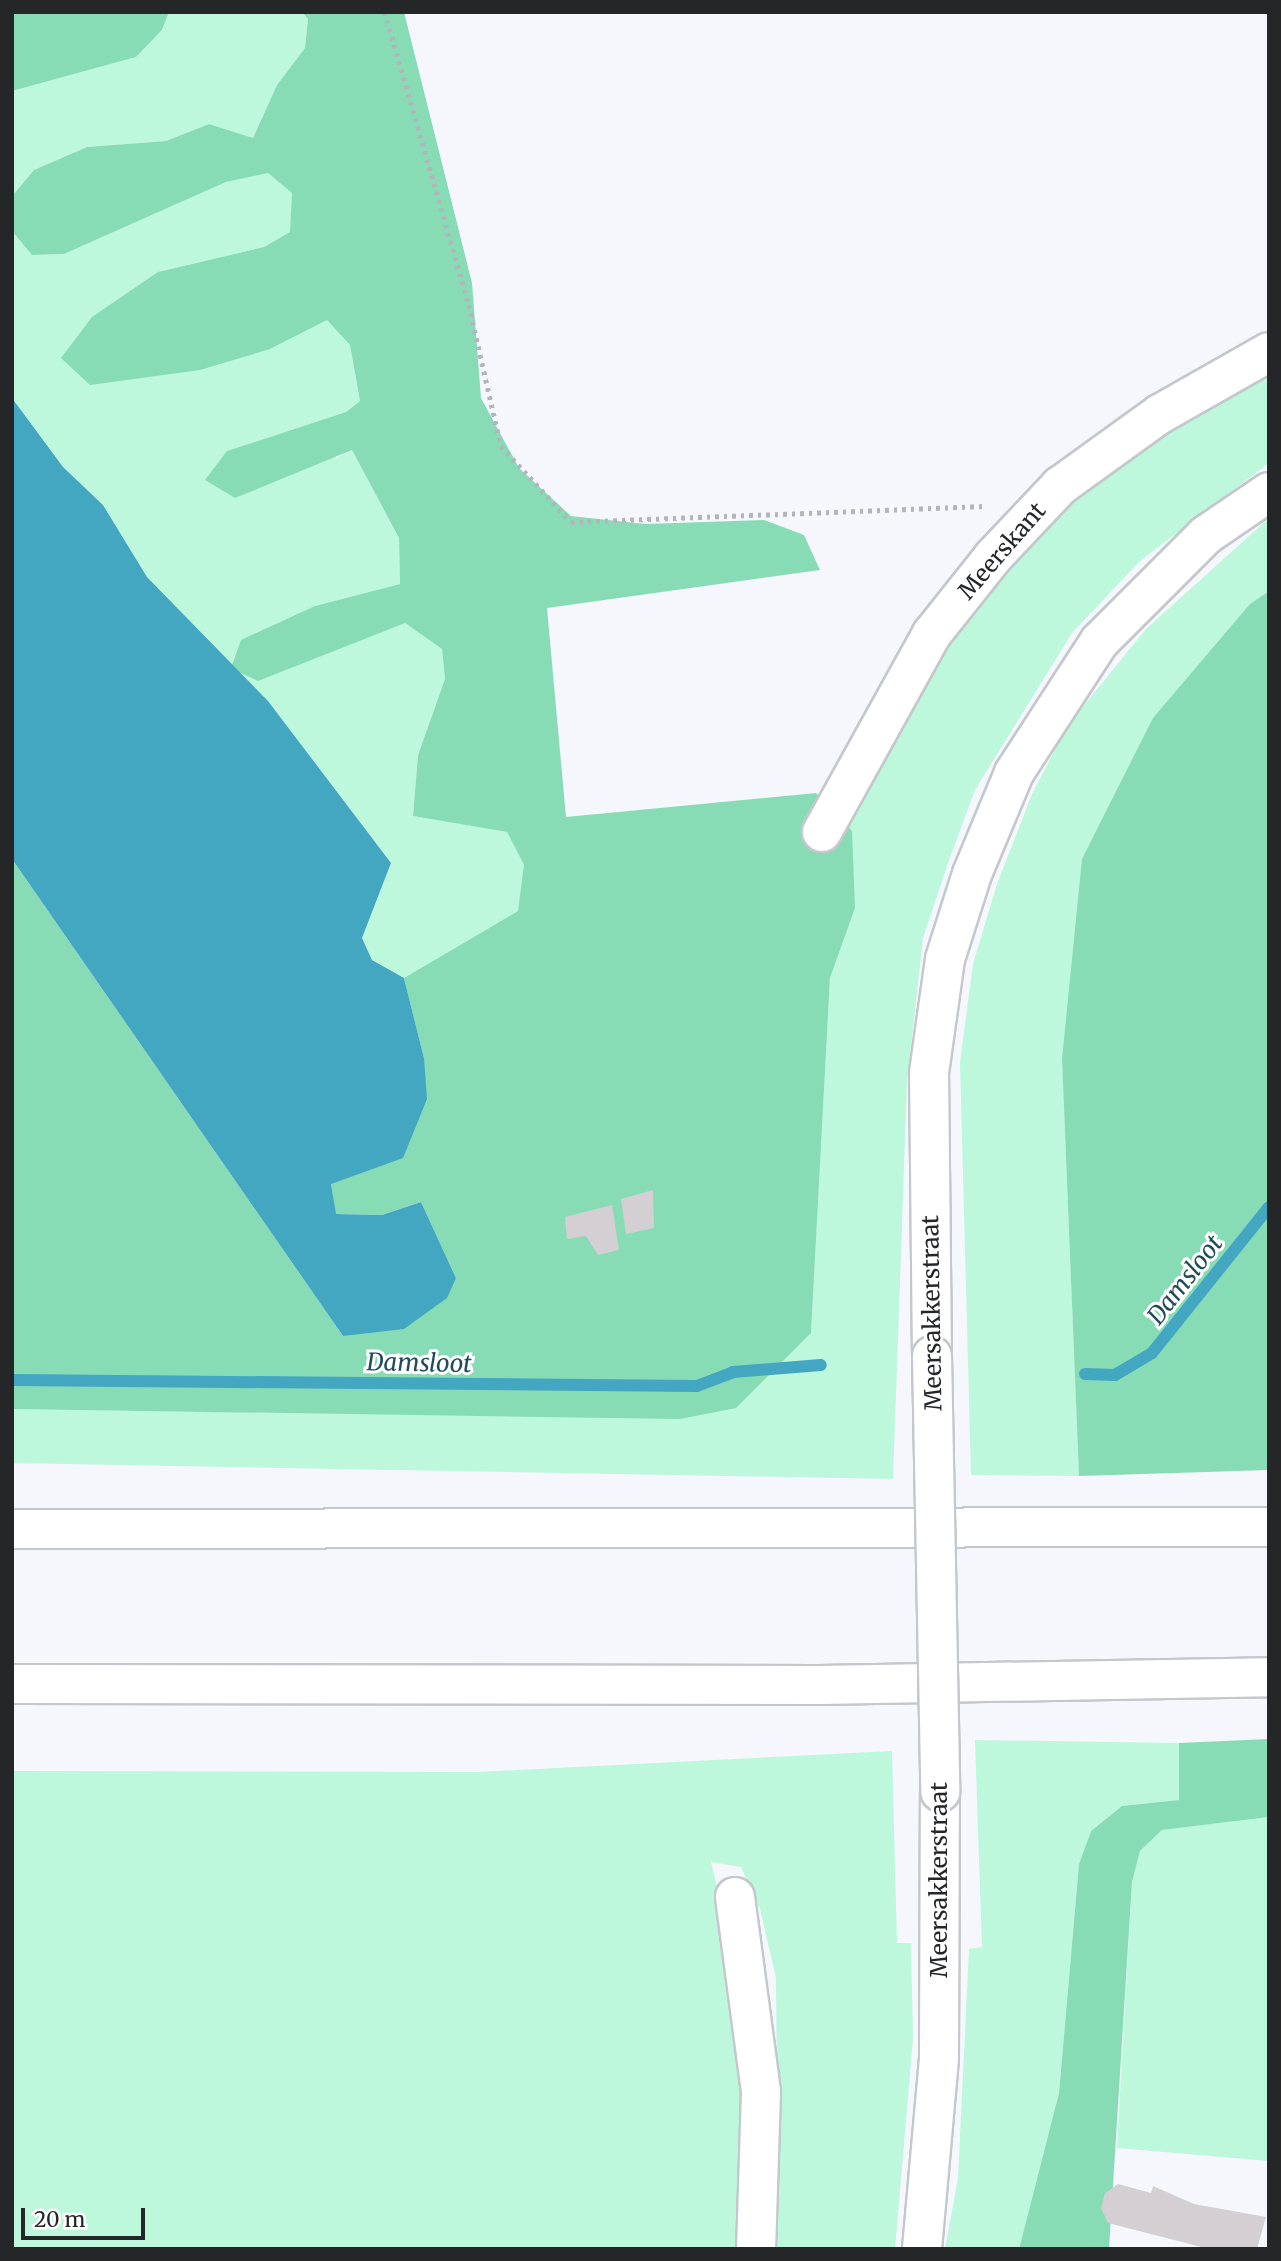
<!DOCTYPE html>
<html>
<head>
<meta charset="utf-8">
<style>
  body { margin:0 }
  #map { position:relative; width:1281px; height:2261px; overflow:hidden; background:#f5f7fd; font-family:Merriweather,serif }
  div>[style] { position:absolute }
  .green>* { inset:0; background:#bdf7dc }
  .forest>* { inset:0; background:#87dcb6 }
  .water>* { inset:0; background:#43a7c2 }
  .stream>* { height:12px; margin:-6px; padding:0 6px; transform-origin:6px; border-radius:6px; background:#43a7c2 }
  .building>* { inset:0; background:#d3cfd3 }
  .path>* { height:4.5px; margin-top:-2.25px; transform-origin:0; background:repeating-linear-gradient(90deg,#b3b5ba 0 3.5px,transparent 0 8.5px) }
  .roads { filter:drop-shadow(2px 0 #c4c7cc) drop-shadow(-2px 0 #c4c7cc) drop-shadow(0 2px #c4c7cc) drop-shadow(0 -2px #c4c7cc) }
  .street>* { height:38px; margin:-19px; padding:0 19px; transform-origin:19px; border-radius:19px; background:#fff }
  .highway>* { height:38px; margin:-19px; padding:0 19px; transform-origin:19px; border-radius:19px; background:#fff }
  .bridges { filter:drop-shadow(2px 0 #c4c7cc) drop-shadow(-2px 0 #c4c7cc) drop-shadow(0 2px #c4c7cc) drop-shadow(0 -2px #c4c7cc) }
  .street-bridge>* { height:38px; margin:-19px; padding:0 19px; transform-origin:19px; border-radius:19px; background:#fff }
  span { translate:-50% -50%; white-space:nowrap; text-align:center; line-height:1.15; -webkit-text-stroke:6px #fff; paint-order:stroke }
  .street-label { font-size:23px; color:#252628 }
  .water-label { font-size:24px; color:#204c58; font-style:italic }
  .frame { position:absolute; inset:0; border:14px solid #252628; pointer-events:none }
  .scale { position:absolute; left:21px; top:2208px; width:124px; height:32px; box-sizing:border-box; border:4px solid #252628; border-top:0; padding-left:9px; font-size:21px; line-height:24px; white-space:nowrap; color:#252628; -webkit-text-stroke:5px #fff; paint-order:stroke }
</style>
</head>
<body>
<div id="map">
  <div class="green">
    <div style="clip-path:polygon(169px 12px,302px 12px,308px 18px,305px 48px,277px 85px,253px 138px,209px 124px,166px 141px,87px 147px,34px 170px,12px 196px,12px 91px,136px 57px,162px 30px)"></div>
    <div style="clip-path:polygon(268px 172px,292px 193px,291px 232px,264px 247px,158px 272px,270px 349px,327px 319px,350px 345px,360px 401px,346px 412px,227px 451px,336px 458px,352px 450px,399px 538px,400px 584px,315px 606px,335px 648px,405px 623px,442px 649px,445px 679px,418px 755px,413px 816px,507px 832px,524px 865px,519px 911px,404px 978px,372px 960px,362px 938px,391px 863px,268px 701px,147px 577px,103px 505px,63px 467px,12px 398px,12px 231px,32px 255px,64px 254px,226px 182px)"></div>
    <div style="clip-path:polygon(1269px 366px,1269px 463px,1140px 561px,1072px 633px,975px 790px,948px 863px,923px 938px,907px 1083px,893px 1479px,12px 1463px,12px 1409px,549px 1416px,736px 1407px,811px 1333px,830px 978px,855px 908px,840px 818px,950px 632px,1087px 478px)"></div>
    <div style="clip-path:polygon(1269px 518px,1269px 591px,1250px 604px,1062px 1059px,1079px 1476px,971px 1475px,960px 1062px,973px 964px,997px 884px,1032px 794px,1068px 725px,1146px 629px)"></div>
    <div style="clip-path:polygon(975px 1740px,1179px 1743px,1179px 1800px,1122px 1806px,1091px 1831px,1079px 1864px,1059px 2093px,1019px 2249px,945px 2249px,958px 2178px,969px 1949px,982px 1947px)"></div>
    <div style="clip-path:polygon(892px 1751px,897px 1943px,911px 1943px,913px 2039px,895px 2249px,778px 2249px,776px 1978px,760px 1909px,741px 1867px,711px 1862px,733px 1953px,744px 2083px,743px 2249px,12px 2249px,12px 1771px,477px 1772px)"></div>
    <div style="clip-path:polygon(1269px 1817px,1269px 2161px,1117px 2148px,1132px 1882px,1140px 1851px,1162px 1830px)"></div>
  </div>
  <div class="forest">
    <div style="clip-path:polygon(12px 12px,169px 12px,162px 30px,136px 57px,12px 91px)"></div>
    <div style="clip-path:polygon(302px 12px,404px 12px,472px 283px,481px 398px,519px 468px,571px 516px,645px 524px,764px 520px,804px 535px,820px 570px,547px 608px,566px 817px,816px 793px,852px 831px,855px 908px,830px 978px,811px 1333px,736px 1408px,680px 1419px,12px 1409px,12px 859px,343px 1336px,456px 1278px,421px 1202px,382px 1215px,335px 1214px,331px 1183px,424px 1058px,404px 978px,518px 911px,524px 865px,507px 832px,413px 816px,418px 755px,445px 679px,442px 649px,405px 623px,258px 681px,231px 668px,241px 640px,315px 606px,400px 584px,399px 538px,352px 450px,235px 498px,205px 480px,227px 451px,346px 412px,360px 401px,350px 345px,327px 320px,270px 349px,200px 370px,90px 385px,61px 358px,92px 317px,158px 272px,264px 247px,290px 232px,292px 193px,268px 173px,226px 182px,64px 254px,32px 255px,12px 231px,12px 196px,34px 170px,87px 147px,166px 141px,209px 124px,253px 138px,277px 85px,305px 48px,308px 19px)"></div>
    <div style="clip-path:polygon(1269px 591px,1269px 1470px,1079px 1476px,1062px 1059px,1082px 859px,1153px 718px,1250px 604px)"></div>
    <div style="clip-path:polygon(1269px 1739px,1269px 1817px,1162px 1830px,1140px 1851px,1132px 1882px,1109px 2249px,1019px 2249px,1059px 2093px,1079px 1864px,1091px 1831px,1122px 1806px,1179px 1800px,1179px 1743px)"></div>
  </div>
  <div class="water">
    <div style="clip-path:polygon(12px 398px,63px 467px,103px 505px,147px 577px,268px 701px,391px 863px,362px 938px,372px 960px,404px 978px,424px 1058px,427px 1099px,403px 1158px,331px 1184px,336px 1214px,382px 1215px,421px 1202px,456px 1278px,447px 1298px,404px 1329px,343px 1336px,12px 859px)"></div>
  </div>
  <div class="stream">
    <div style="left:1085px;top:1374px;width:30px;rotate:2deg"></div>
    <div style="left:1115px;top:1375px;width:43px;rotate:-30.7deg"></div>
    <div style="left:1152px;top:1353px;width:187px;rotate:-51.3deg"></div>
    <div style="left:12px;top:1380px;width:685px;rotate:0.5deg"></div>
    <div style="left:697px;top:1386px;width:39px;rotate:-21deg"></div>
    <div style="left:733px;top:1372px;width:88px;rotate:-4.5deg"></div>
  </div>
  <div class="building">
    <div style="clip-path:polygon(653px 1190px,654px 1228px,626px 1234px,621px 1199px)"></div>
    <div style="clip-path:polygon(612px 1205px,619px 1250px,598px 1255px,586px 1236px,567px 1239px,565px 1217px)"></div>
    <div style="clip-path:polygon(1118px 2184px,1151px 2193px,1153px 2186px,1194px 2204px,1266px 2217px,1257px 2249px,1209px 2249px,1108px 2223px,1101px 2208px,1105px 2193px)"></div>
  </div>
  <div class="path">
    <div style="left:385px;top:12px;width:305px;rotate:74deg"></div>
    <div style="left:469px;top:305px;width:145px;rotate:77.2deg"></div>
    <div style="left:501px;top:446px;width:103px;rotate:47.4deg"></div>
    <div style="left:571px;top:522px;width:414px;rotate:-2.2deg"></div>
  </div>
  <div class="roads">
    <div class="street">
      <div style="left:822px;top:832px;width:225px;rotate:-61deg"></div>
      <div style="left:931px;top:635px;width:100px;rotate:-51.5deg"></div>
      <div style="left:993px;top:557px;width:98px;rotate:-46.7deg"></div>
      <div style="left:1060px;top:486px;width:123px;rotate:-35.8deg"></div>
      <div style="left:1160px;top:414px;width:125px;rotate:-29.6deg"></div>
      <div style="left:932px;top:1356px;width:283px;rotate:-90.6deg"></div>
      <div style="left:929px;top:1073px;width:115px;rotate:-82deg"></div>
      <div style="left:945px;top:959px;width:89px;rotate:-72.4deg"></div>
      <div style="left:972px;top:874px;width:109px;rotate:-67.4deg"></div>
      <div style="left:1014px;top:773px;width:156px;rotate:-57deg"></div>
      <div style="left:1099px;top:642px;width:151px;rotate:-45deg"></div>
      <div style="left:1206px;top:535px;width:76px;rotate:-34.3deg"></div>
      <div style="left:735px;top:1897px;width:197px;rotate:82.4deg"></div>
      <div style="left:761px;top:2092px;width:157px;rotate:91.8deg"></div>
      <div style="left:922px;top:2249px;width:192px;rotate:-84.9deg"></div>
      <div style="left:939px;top:2058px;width:266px;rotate:-89.8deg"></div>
    </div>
    <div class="highway">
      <div style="left:12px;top:1529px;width:1257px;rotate:-0.09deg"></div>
      <div style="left:12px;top:1684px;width:808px;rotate:0.07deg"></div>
      <div style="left:820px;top:1685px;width:449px;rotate:-1deg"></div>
    </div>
  </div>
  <div class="bridges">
    <div class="street-bridge">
      <div style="left:932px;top:1356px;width:436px;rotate:88.9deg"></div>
    </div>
  </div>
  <div class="street-label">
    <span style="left:1002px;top:551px;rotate:-49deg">Meerskant</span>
    <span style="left:932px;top:1313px;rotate:-91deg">Meersakkerstraat</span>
    <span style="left:939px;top:1880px;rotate:-90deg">Meersakkerstraat</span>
  </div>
  <div class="water-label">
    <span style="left:1185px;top:1280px;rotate:-52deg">Damsloot</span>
    <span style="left:419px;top:1363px;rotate:1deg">Damsloot</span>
  </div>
  <div class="frame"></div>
  <div class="scale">20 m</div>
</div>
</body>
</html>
